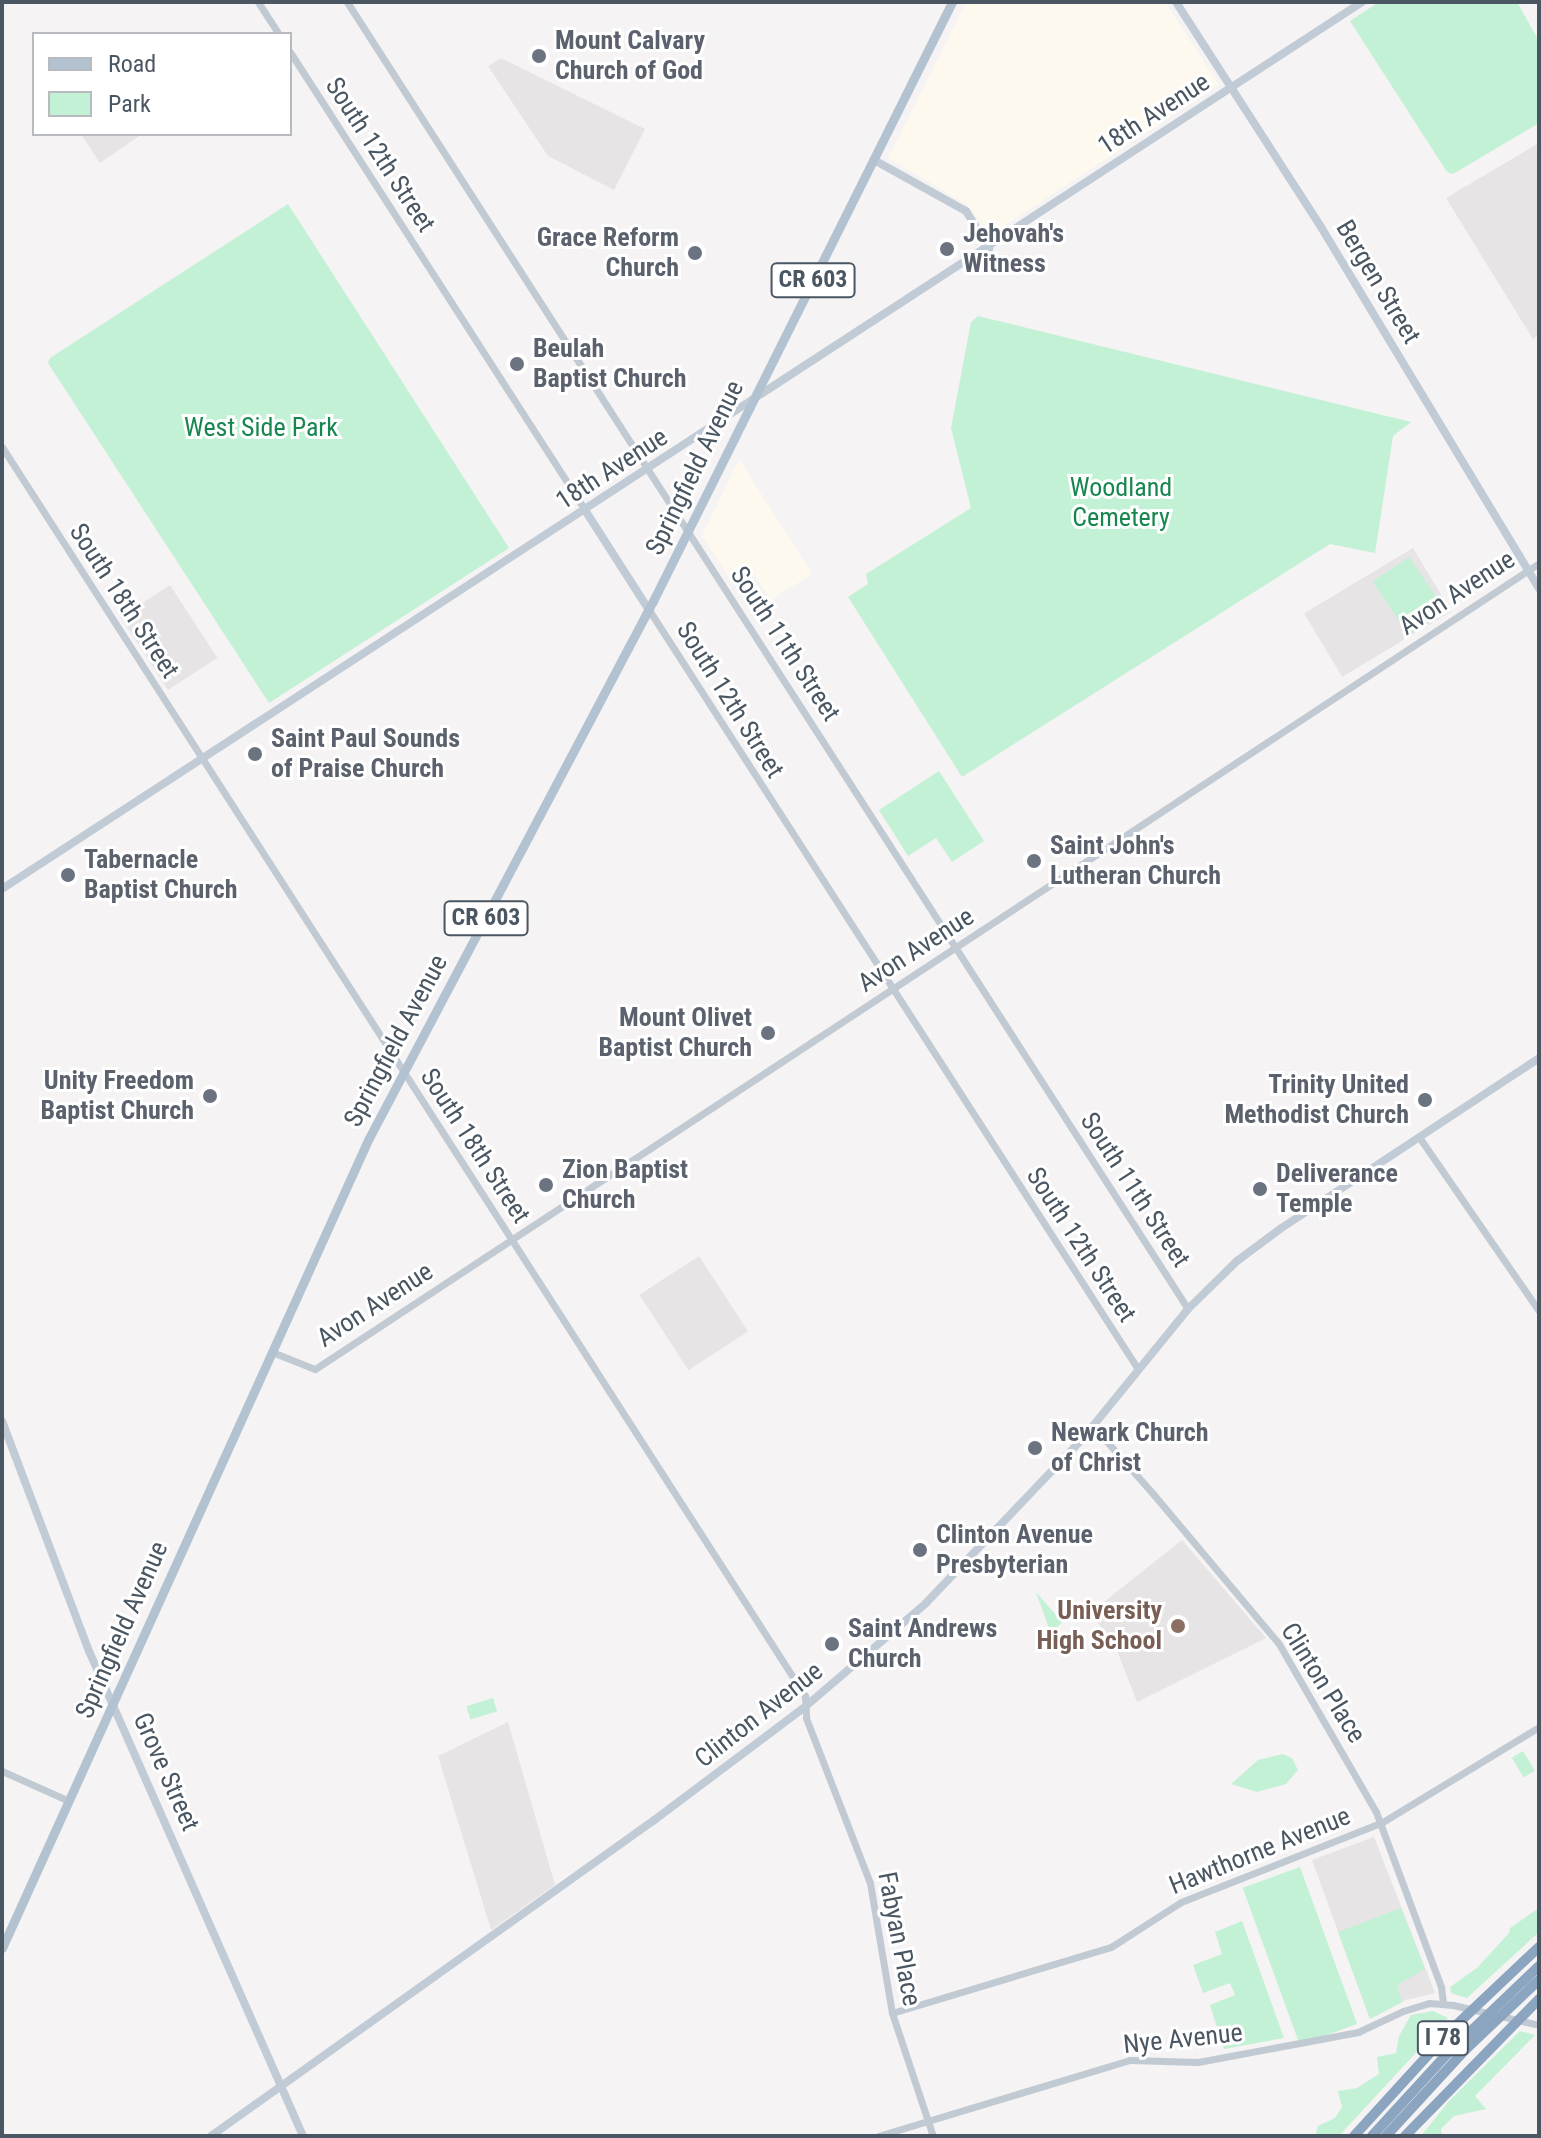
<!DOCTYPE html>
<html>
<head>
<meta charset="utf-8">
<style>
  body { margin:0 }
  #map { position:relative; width:1541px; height:2138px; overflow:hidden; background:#f5f3f3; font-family:"Roboto Condensed",sans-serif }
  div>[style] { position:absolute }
  .commercial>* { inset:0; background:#fdf9ef }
  .education>* { inset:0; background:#e6e4e5; transform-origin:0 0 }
  .green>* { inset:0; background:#c3f1d5; transform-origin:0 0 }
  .tertiary>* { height:7px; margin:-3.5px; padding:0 3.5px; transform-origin:3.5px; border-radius:3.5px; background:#c1cad2 }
  .secondary>* { height:8px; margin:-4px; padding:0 4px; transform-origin:4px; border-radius:4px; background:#c1cbd6 }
  .primary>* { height:9px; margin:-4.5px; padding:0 4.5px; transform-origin:4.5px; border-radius:4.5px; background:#b3c2d1 }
  .motorway>* { height:10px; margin:-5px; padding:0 5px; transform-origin:5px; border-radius:5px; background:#8ba5c1 }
  .dots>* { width:22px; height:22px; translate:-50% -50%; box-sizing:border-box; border:4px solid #fff; border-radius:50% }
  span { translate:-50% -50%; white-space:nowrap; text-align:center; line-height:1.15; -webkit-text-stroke:6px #fff; paint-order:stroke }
  .shield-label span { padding:2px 6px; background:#fff; border:2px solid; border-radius:6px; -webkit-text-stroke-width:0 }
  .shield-label { font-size:24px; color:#4a5661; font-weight:700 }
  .worship-label { font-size:26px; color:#5b616d; font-weight:700 }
  .left { translate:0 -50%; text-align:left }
  .right { translate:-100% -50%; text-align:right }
  .street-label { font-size:26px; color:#4a5661 }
  .park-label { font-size:26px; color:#17864f }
  .education-label { font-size:26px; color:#785e54; font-weight:700 }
  .frame { position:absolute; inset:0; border:4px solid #4a5661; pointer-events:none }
  .legend { position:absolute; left:32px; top:32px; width:260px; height:104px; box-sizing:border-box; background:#fff; border:2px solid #b7bbc0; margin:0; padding:10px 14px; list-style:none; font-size:24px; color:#4a5661 }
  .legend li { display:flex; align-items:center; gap:16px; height:40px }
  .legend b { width:40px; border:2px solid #b7bbc0 }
</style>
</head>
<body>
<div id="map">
  <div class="commercial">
    <div style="clip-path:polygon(966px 2px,1165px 2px,1219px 85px,990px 235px,966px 204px,888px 158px)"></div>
    <div style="clip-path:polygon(739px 459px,812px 574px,771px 600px,749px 566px,729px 577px,702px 536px)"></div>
  </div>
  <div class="education">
    <div style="clip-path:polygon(501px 58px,645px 129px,614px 190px,548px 156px,488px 66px)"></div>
    <div style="clip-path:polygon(81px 134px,142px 134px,100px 163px)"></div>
    <div style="clip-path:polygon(1539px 143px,1539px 335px,1533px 339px,1446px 198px)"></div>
    <div style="left:1413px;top:548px;width:74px;height:127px;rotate:59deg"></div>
    <div style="left:170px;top:585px;width:87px;height:59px;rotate:57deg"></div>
    <div style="left:699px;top:1256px;width:90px;height:71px;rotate:57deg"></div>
    <div style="clip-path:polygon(1182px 1540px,1266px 1638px,1137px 1702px,1114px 1643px,1090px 1613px)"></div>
    <div style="clip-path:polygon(508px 1722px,555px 1885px,491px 1930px,438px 1756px)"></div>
    <div style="clip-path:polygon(1374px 1837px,1435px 1993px,1406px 2000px,1370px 2019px,1312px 1860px)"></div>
  </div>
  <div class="green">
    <div style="clip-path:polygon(1379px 2px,1517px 2px,1539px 41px,1539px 123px,1453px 174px,1447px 172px,1350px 21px)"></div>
    <div style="clip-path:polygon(288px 204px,509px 548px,269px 703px,48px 363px,50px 358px)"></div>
    <div style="clip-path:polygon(978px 316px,1411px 422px,1393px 436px,1375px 553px,1330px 544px,962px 777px,848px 597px,868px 584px,866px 574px,971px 508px,951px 428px,971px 322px)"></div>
    <div style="left:1409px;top:557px;width:65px;height:44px;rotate:56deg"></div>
    <div style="clip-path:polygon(939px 771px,984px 841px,952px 862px,936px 838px,908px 856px,879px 810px)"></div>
    <div style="clip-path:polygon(1036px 1592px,1062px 1622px,1053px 1632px,1050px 1631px)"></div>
    <div style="left:493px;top:1698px;width:14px;height:28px;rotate:73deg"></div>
    <div style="left:1523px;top:1751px;width:23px;height:13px;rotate:59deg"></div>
    <div style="clip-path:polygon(1283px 1754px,1292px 1758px,1298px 1770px,1286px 1784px,1257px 1792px,1231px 1784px,1258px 1760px)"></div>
    <div style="left:1300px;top:1867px;width:167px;height:61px;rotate:70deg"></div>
    <div style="clip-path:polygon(1401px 1908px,1425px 1969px,1397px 1985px,1402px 2002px,1370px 2019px,1338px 1932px)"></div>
    <div style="clip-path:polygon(1539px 1908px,1539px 1932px,1467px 1998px,1451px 1993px,1450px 1987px,1477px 1968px,1509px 1933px,1510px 1928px)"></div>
    <div style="clip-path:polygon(1242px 1921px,1284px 2038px,1224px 2049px,1210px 2005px,1235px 1995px,1230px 1983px,1203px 1993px,1193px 1965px,1222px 1954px,1215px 1932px)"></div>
    <div style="clip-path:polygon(1433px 2011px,1448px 2018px,1339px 2136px,1315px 2136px,1318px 2126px,1335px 2118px,1342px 2107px,1338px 2091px,1357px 2088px,1379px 2074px,1377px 2057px,1396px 2053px,1399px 2036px,1411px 2015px)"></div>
    <div style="clip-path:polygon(1520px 2031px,1535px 2035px,1475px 2096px,1486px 2109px,1454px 2116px,1441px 2129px,1442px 2136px,1421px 2136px,1449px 2101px)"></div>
  </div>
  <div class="tertiary">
    <div style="left:258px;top:2px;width:38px;rotate:57deg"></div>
    <div style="left:347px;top:2px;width:1554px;rotate:57.24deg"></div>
    <div style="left:290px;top:52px;width:545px;rotate:57.21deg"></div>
    <div style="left:2px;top:447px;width:1485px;rotate:57.26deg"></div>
    <div style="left:805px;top:1696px;width:22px;rotate:87deg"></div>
    <div style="left:806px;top:1718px;width:177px;rotate:68.8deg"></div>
    <div style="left:870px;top:1883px;width:132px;rotate:80.4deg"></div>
    <div style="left:892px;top:2013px;width:130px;rotate:71.6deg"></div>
    <div style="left:649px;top:610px;width:903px;rotate:57.21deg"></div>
    <div style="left:1419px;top:1137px;width:211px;rotate:55.4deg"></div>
    <div style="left:272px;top:1352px;width:46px;rotate:21.6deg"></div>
    <div style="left:315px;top:1369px;width:1466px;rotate:-33.36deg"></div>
    <div style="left:1091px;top:1429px;width:12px;rotate:31deg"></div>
    <div style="left:1101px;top:1435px;width:80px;rotate:48.5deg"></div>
    <div style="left:1154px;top:1495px;width:194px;rotate:50deg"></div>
    <div style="left:1279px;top:1644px;width:194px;rotate:60deg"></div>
    <div style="left:1376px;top:1812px;width:187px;rotate:69.6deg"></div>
    <div style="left:1441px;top:1987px;width:17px;rotate:83deg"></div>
    <div style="left:2px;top:1771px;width:73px;rotate:24.1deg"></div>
    <div style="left:892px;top:2013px;width:229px;rotate:-16.8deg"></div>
    <div style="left:1111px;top:1947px;width:83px;rotate:-32.7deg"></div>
    <div style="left:1181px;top:1902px;width:215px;rotate:-21.6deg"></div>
    <div style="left:1381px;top:1823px;width:185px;rotate:-31.3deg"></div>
    <div style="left:878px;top:2136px;width:263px;rotate:-16.8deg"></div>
    <div style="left:1130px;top:2060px;width:68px;rotate:1.7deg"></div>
    <div style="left:1198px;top:2062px;width:163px;rotate:-10.6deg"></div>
    <div style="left:1358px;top:2032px;width:50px;rotate:-25deg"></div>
    <div style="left:1403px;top:2011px;width:27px;rotate:-17deg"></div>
    <div style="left:1429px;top:2003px;width:24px;rotate:5deg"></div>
    <div style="left:1453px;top:2005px;width:88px;rotate:13.1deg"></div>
  </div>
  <div class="secondary">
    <div style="left:1176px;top:2px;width:268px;rotate:57.2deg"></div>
    <div style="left:1321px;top:227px;width:422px;rotate:58.9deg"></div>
    <div style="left:874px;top:160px;width:105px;rotate:29deg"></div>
    <div style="left:966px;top:211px;width:44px;rotate:58.1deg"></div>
    <div style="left:585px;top:510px;width:119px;rotate:57.4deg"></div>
    <div style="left:2px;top:889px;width:1624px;rotate:-33.11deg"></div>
    <div style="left:2px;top:1421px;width:246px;rotate:69.3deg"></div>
    <div style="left:89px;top:1651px;width:530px;rotate:66.19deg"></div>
    <div style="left:211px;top:2136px;width:543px;rotate:-35.48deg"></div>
    <div style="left:653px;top:1821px;width:191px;rotate:-36.9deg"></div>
    <div style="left:806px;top:1706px;width:158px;rotate:-40.6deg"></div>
    <div style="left:926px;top:1603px;width:229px;rotate:-46.4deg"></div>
    <div style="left:1084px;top:1437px;width:165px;rotate:-50.9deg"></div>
    <div style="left:1188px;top:1309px;width:69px;rotate:-44.4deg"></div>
    <div style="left:1237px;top:1261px;width:54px;rotate:-36.7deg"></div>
    <div style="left:1280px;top:1229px;width:310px;rotate:-33.4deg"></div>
  </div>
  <div class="primary">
    <div style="left:2px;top:1948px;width:889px;rotate:-65.63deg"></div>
    <div style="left:369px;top:1138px;width:607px;rotate:-62.13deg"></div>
    <div style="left:653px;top:601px;width:669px;rotate:-63.47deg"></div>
  </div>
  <div class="motorway">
    <div style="left:1354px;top:2136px;width:139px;rotate:-47.6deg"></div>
    <div style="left:1448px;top:2033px;width:125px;rotate:-43.4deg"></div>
    <div style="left:1372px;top:2136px;width:114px;rotate:-47.5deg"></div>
    <div style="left:1449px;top:2052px;width:124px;rotate:-43.7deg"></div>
    <div style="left:1386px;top:2136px;width:118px;rotate:-47.4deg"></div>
    <div style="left:1466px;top:2049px;width:100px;rotate:-43.4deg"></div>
    <div style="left:1405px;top:2136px;width:192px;rotate:-45.6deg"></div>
  </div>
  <div class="dots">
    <div style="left:539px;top:56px;background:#6b7280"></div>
    <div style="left:947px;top:249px;background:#6b7280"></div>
    <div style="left:695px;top:253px;background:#6b7280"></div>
    <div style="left:517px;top:364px;background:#6b7280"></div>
    <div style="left:255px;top:754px;background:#6b7280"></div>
    <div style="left:1034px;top:861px;background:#6b7280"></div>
    <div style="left:68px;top:875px;background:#6b7280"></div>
    <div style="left:768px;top:1033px;background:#6b7280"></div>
    <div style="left:210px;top:1096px;background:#6b7280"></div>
    <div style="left:1425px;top:1100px;background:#6b7280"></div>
    <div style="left:546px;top:1185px;background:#6b7280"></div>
    <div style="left:1260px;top:1189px;background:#6b7280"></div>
    <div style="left:1035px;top:1448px;background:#6b7280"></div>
    <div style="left:920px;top:1550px;background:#6b7280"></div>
    <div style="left:1178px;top:1626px;background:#8d6e63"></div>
    <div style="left:832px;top:1644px;background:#6b7280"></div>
  </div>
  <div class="shield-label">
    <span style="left:813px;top:280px">CR 603</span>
    <span style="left:486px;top:918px">CR 603</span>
    <span style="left:1443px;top:2038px">I 78</span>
  </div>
  <div class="worship-label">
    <span class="left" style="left:555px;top:56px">Mount Calvary<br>Church of God</span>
    <span class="left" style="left:963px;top:249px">Jehovah's<br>Witness</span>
    <span class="right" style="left:679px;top:253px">Grace Reform<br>Church</span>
    <span class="left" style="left:533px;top:364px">Beulah<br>Baptist Church</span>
    <span class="left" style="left:271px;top:754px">Saint Paul Sounds<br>of Praise Church</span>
    <span class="left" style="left:1050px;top:861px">Saint John's<br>Lutheran Church</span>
    <span class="left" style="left:84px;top:875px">Tabernacle<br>Baptist Church</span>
    <span class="right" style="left:752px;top:1033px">Mount Olivet<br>Baptist Church</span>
    <span class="right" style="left:194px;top:1096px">Unity Freedom<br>Baptist Church</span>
    <span class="right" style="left:1409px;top:1100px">Trinity United<br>Methodist Church</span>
    <span class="left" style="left:562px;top:1185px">Zion Baptist<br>Church</span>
    <span class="left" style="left:1276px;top:1189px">Deliverance<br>Temple</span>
    <span class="left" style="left:1051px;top:1448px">Newark Church<br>of Christ</span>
    <span class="left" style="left:936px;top:1550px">Clinton Avenue<br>Presbyterian</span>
    <span class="left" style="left:848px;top:1644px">Saint Andrews<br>Church</span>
  </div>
  <div class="street-label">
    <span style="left:1154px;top:114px;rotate:-33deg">18th Avenue</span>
    <span style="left:380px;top:155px;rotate:57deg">South 12th Street</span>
    <span style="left:1378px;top:282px;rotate:59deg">Bergen Street</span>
    <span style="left:695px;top:468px;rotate:-64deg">Springfield Avenue</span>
    <span style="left:612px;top:469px;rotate:-33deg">18th Avenue</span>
    <span style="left:1457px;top:593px;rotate:-33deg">Avon Avenue</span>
    <span style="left:124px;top:601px;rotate:57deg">South 18th Street</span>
    <span style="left:785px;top:644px;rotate:57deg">South 11th Street</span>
    <span style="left:730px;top:700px;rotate:58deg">South 12th Street</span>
    <span style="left:916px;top:950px;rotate:-33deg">Avon Avenue</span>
    <span style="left:396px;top:1041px;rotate:-62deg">Springfield Avenue</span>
    <span style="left:475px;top:1146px;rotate:57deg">South 18th Street</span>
    <span style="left:1135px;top:1190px;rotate:57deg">South 11th Street</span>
    <span style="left:1081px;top:1245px;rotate:57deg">South 12th Street</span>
    <span style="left:375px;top:1305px;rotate:-33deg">Avon Avenue</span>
    <span style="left:122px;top:1630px;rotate:-66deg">Springfield Avenue</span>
    <span style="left:1323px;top:1683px;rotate:58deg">Clinton Place</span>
    <span style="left:759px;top:1715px;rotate:-38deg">Clinton Avenue</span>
    <span style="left:166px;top:1772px;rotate:66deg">Grove Street</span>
    <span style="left:1260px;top:1851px;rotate:-22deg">Hawthorne Avenue</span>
    <span style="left:899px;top:1939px;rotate:79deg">Fabyan Place</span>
    <span style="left:1183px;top:2039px;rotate:-6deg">Nye Avenue</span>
  </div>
  <div class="park-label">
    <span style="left:261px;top:428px">West Side Park</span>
    <span style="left:1121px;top:503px">Woodland<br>Cemetery</span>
  </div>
  <div class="education-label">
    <span class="right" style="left:1162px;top:1626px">University<br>High School</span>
  </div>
  <div class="frame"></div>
  <ul class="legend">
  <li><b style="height:10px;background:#b3c2d1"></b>Road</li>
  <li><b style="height:22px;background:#c3f1d5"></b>Park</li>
  </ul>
</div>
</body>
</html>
